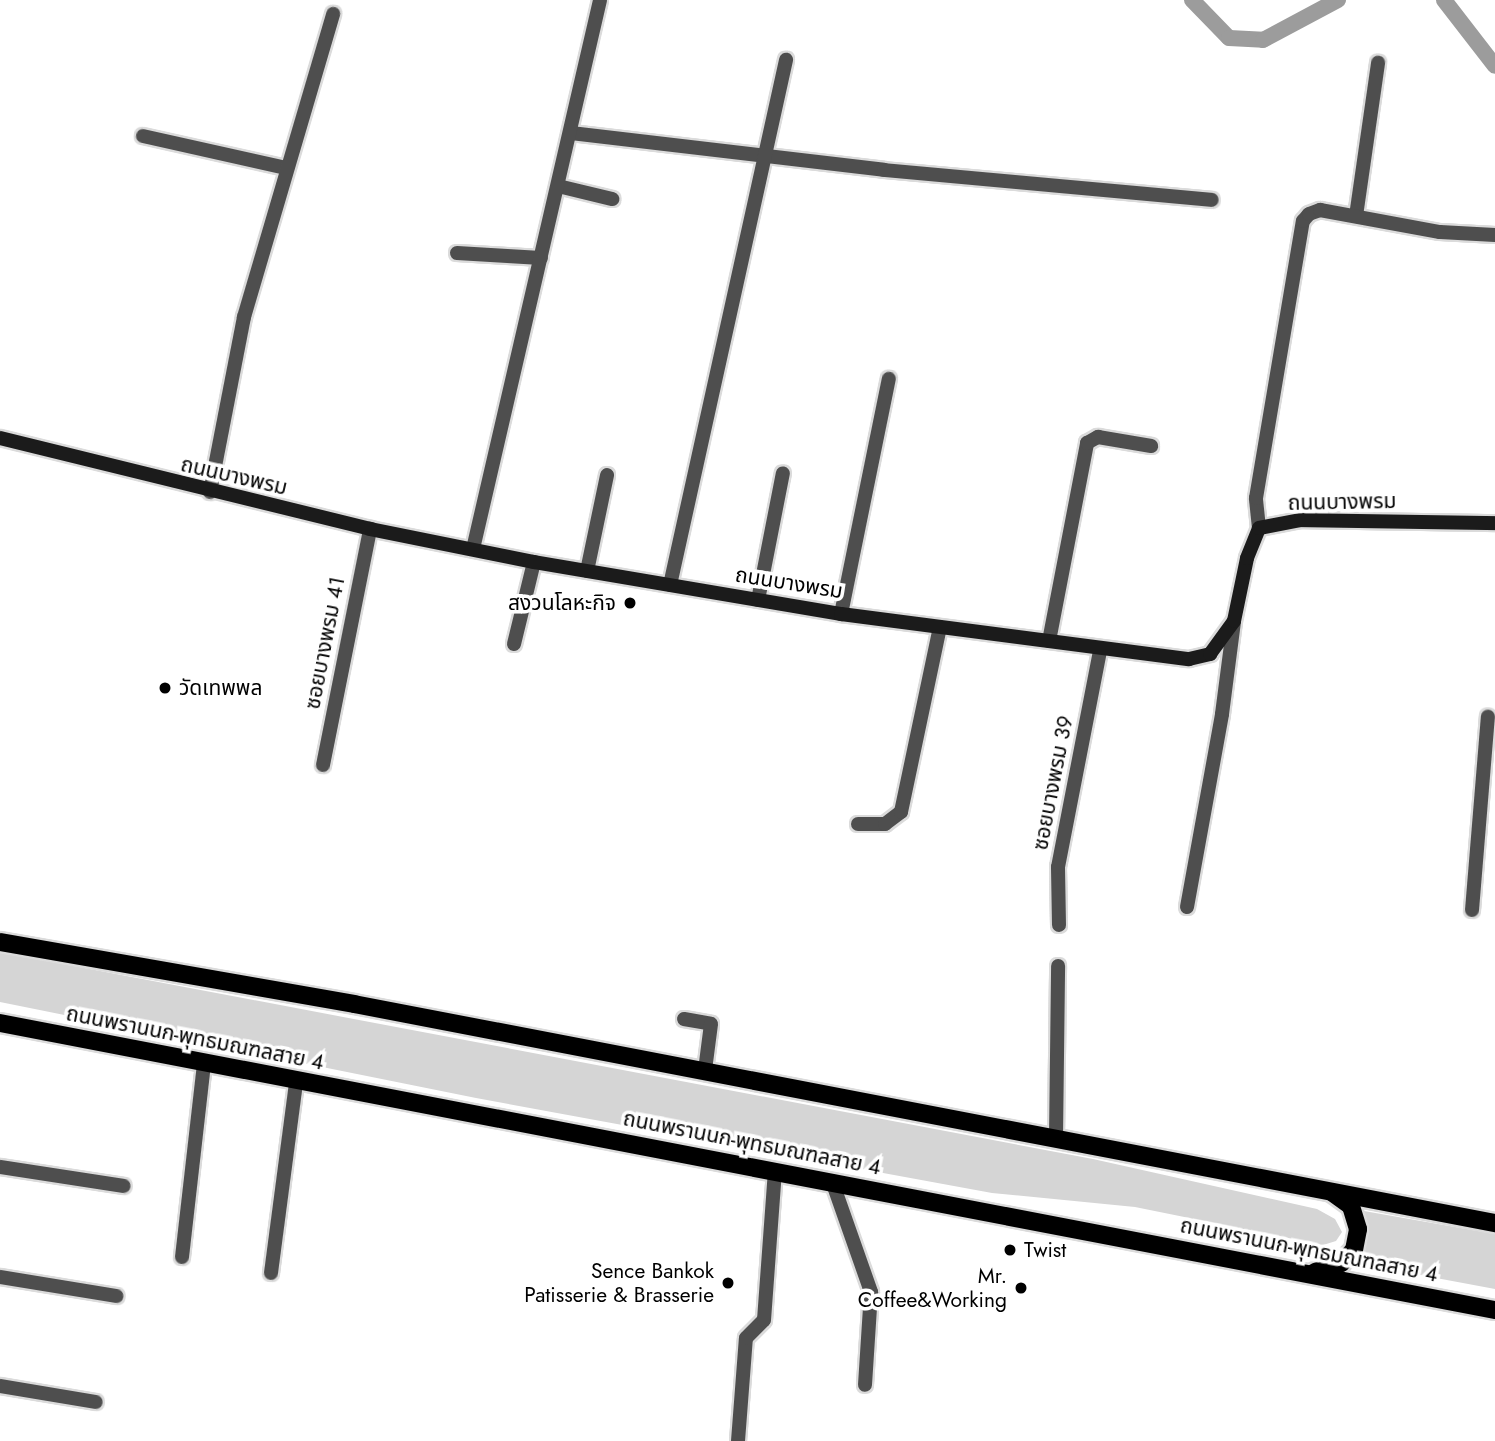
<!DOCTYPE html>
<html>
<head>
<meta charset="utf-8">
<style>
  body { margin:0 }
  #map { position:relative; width:1495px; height:1441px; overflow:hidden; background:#fff; font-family:Jost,"Noto Sans Thai",sans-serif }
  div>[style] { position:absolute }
  .green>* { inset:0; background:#d5d5d5 }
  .canal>* { height:16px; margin:-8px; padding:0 8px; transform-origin:8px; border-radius:8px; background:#9c9c9c }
  .roads { filter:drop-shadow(2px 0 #dbdbdb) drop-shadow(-2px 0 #dbdbdb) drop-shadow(0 2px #dbdbdb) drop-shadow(0 -2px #dbdbdb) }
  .street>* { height:14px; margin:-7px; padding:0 7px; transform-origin:7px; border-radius:7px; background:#4e4e4e }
  .secondary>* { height:14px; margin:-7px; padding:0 7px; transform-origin:7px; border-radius:7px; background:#1b1b1b }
  .primary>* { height:18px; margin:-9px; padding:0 9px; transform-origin:9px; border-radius:9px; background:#000 }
  .dots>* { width:19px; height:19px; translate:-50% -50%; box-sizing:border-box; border:4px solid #fff; border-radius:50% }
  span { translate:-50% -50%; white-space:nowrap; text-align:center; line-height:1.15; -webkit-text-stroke:7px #fff; paint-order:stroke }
  .street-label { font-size:21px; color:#000 }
  .poi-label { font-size:21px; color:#000 }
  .right { translate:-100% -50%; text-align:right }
  .left { translate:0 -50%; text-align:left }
</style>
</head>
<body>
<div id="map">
  <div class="green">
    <div style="clip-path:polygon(0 952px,1093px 1159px,1317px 1209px,1335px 1219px,1342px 1232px,1336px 1241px,1323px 1245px,1135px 1207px,992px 1193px,476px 1098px,0 1002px)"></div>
    <div style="clip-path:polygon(1364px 1211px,1495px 1234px,1495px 1289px,1356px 1263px,1365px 1247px)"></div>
  </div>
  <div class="canal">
    <div style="left:1192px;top:0;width:53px;rotate:45.8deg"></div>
    <div style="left:1229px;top:38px;width:34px;rotate:3deg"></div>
    <div style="left:1263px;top:40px;width:85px;rotate:-28.1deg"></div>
    <div style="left:1444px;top:0;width:83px;rotate:52.3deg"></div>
  </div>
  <div class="roads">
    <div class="street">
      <div style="left:571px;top:133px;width:315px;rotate:6.7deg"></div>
      <div style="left:884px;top:170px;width:329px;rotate:5.2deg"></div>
      <div style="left:143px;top:136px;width:147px;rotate:12.6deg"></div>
      <div style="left:558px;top:186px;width:56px;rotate:13.5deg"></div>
      <div style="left:1356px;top:216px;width:155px;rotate:-81.8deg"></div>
      <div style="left:457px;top:253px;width:84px;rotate:3.4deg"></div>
      <div style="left:210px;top:492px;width:178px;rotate:-79deg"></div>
      <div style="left:244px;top:317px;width:316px;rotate:-73.6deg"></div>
      <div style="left:1259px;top:528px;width:30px;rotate:-96deg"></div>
      <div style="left:1256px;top:498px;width:281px;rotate:-80.4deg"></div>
      <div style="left:1303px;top:221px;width:9px;rotate:-49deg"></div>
      <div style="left:1309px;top:214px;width:12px;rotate:-20deg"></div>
      <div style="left:1320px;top:210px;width:122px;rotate:10.4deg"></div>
      <div style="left:1440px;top:232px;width:55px;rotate:3.1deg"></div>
      <div style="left:473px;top:549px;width:563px;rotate:-76.97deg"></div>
      <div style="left:587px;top:571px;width:98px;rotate:-78.2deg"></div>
      <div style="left:670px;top:585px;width:538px;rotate:-77.54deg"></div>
      <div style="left:758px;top:600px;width:129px;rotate:-78.9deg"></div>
      <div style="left:841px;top:614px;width:240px;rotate:-78.5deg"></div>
      <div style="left:1049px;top:641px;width:202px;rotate:-79.1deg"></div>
      <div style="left:1087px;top:443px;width:13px;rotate:-29deg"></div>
      <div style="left:1098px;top:437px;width:54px;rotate:9.6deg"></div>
      <div style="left:514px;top:644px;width:84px;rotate:-76.3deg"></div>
      <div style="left:323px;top:765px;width:241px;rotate:-78.7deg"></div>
      <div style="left:858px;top:824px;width:27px"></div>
      <div style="left:885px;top:824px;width:20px;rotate:-37deg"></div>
      <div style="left:901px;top:812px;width:189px;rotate:-78.1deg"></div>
      <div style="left:1187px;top:907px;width:196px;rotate:-79.7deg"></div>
      <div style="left:1222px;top:714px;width:94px;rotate:-82.6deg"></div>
      <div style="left:1472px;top:910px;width:194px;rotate:-85.3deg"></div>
      <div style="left:1059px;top:925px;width:58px;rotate:-91deg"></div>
      <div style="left:1058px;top:867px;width:221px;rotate:-79deg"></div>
      <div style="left:684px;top:1019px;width:27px;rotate:10deg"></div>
      <div style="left:711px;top:1024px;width:46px;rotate:97.4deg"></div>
      <div style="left:1056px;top:1138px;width:172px;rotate:-89.3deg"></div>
      <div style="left:0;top:1167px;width:125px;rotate:8.7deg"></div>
      <div style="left:832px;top:1181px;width:118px;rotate:70.6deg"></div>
      <div style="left:871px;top:1292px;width:93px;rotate:93.7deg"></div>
      <div style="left:182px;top:1257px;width:193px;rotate:-83.5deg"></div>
      <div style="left:271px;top:1273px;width:193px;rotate:-82.5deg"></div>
      <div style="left:0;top:1277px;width:118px;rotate:9.3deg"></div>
      <div style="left:0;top:1386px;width:97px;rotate:9.5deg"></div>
      <div style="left:738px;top:1441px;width:103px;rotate:-85.6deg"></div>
      <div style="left:746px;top:1338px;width:25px;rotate:-45deg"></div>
      <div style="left:764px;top:1320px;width:150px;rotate:-85.8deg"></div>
    </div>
    <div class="secondary">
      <div style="left:0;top:438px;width:381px;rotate:13.8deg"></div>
      <div style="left:370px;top:529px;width:167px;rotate:11.4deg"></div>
      <div style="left:534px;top:562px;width:311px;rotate:9.6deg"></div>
      <div style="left:841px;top:614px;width:351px;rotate:7.4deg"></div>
      <div style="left:1189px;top:659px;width:22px;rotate:-13deg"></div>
      <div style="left:1210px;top:654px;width:41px;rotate:-54deg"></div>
      <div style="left:1234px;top:621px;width:64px;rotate:-78.3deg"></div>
      <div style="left:1247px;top:558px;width:32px;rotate:-68deg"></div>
      <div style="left:1259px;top:528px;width:43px;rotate:-10.8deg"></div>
      <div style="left:1301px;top:520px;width:194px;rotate:0.9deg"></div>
    </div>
    <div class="primary">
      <div style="left:0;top:942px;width:359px;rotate:9.9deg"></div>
      <div style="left:354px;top:1004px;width:1162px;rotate:10.87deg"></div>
      <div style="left:0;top:1023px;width:1522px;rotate:10.87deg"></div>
      <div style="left:1315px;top:1272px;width:28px;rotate:-19deg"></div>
      <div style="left:1341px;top:1263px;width:18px;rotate:-45deg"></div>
      <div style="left:1354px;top:1250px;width:21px;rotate:-79deg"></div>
      <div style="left:1358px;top:1229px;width:24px;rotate:-107deg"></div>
      <div style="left:1351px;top:1206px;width:24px;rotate:-144deg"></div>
    </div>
  </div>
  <div class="dots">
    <div style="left:630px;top:603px;background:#000"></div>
    <div style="left:165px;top:688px;background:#000"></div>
    <div style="left:1010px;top:1250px;background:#000"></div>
    <div style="left:728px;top:1283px;background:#000"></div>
    <div style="left:1021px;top:1288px;background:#000"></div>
  </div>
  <div class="street-label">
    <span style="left:234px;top:476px;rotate:13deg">ถนนบางพรม</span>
    <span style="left:1342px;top:502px;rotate:-1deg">ถนนบางพรม</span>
    <span style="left:789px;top:583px;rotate:9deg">ถนนบางพรม</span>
    <span style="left:325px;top:643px;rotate:-79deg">ซอยบางพรม 41</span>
    <span style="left:1053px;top:783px;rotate:-79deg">ซอยบางพรม 39</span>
    <span style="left:195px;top:1038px;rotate:11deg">ถนนพรานนก-พุทธมณฑลสาย 4</span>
    <span style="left:752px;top:1143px;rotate:11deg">ถนนพรานนก-พุทธมณฑลสาย 4</span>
    <span style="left:1309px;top:1250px;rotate:11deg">ถนนพรานนก-พุทธมณฑลสาย 4</span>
  </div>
  <div class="poi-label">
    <span class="right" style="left:616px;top:603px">สงวนโลหะกิจ</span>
    <span class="left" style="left:179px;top:688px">วัดเทพพล</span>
    <span class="left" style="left:1024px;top:1250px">Twist</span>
    <span class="right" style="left:714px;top:1283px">Sence Bankok<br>Patisserie &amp; Brasserie</span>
    <span class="right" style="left:1007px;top:1288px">Mr.<br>Coffee&amp;Working</span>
  </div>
</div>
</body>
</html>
